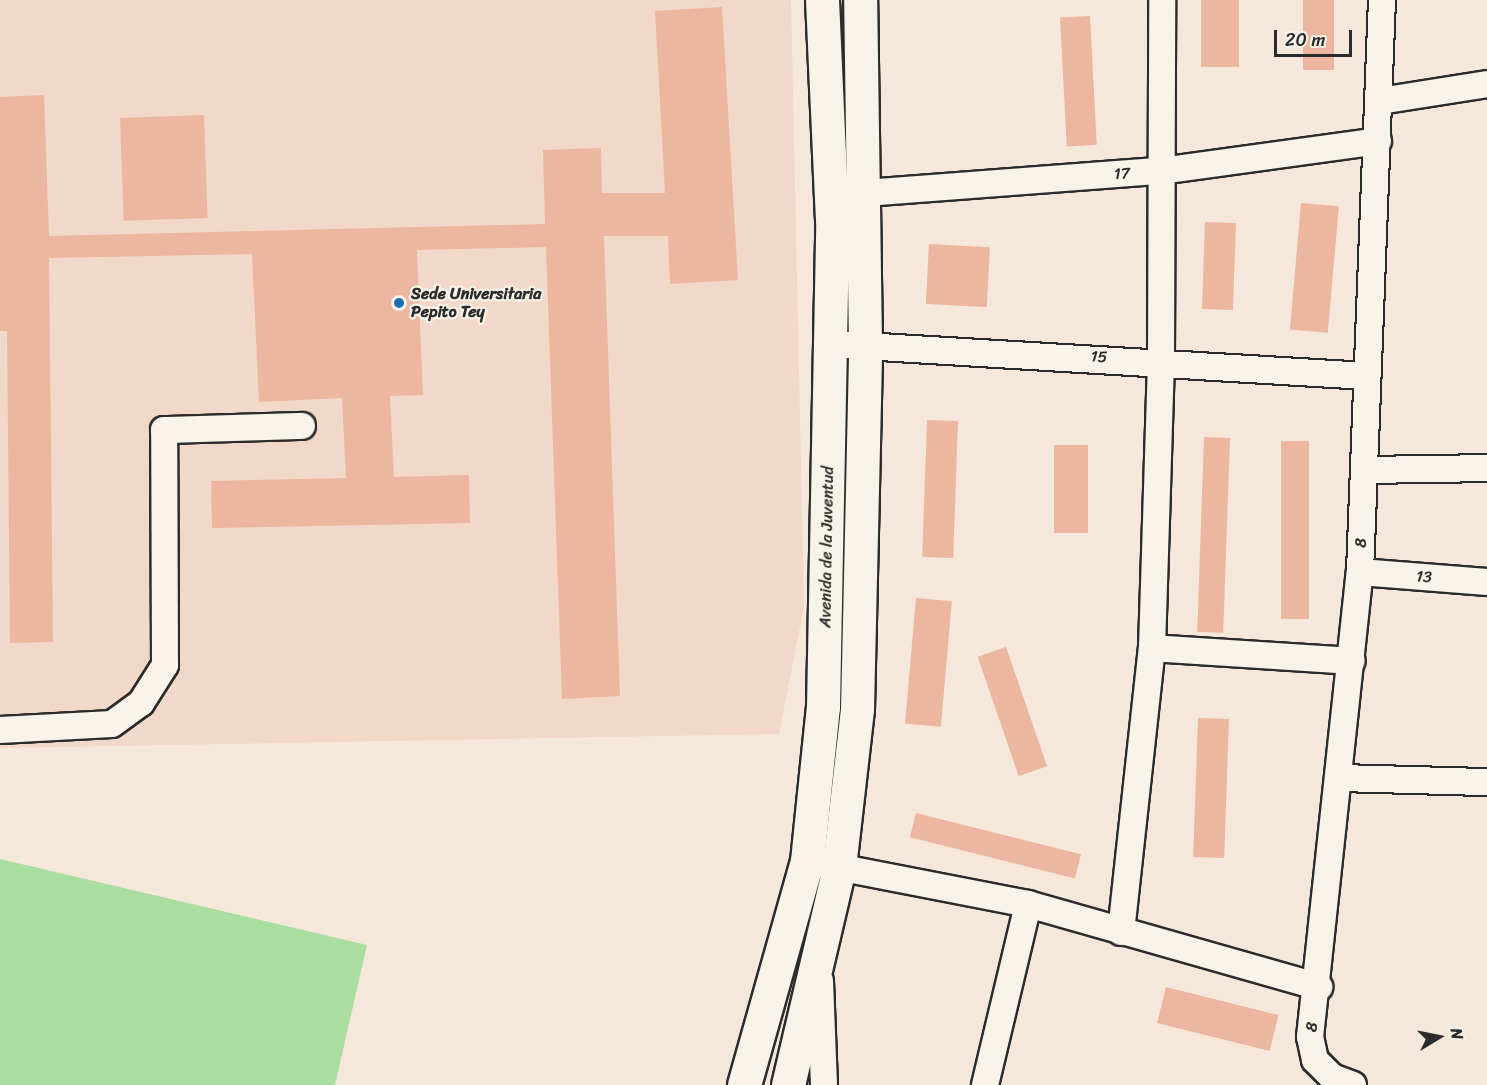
<!DOCTYPE html>
<html>
<head>
<meta charset="utf-8">
<style>
  body { margin:0 }
  #map { position:relative; width:1487px; height:1085px; overflow:hidden; background:#f5e7da; font-family:Sriracha,sans-serif }
  div>[style] { position:absolute }
  .built>* { inset:0; background:#f2d8c9 }
  .green>* { inset:0; background:#a9dea0 }
  .building>* { inset:0; background:#ecb6a0; transform-origin:0 0 }
  .roads { filter:drop-shadow(2px 0 #2b2b2b) drop-shadow(-2px 0 #2b2b2b) drop-shadow(0 2px #2b2b2b) drop-shadow(0 -2px #2b2b2b) }
  .minor>* { height:26px; margin:-13px; padding:0 13px; transform-origin:13px; border-radius:13px; background:#f7f3e8 }
  .major>* { height:33px; margin:-16.5px; padding:0 16.5px; transform-origin:16.5px; border-radius:16.5px; background:#f7f3e8 }
  .dots>* { width:16px; height:16px; translate:-50% -50%; box-sizing:border-box; border:3px solid #f7f3e8; border-radius:50% }
  span { translate:-50% -50%; white-space:nowrap; text-align:center; line-height:1.15; -webkit-text-stroke:4.5px #f7f3e8; paint-order:stroke }
  .street-label { font-size:16px; color:#2b2b2b }
  .poi-label { font-size:16px; color:#2b2b2b; font-weight:700 }
  .left { translate:0 -50%; text-align:left }
  .north { position:absolute; left:1409px; top:1007px; width:60px; height:60px; -webkit-text-stroke:4px #f7f3e8; paint-order:stroke; rotate:80deg; font-size:16px; font-weight:700; line-height:24px; text-align:center; color:#2b2b2b }
  .north::after { content:''; display:block; margin:auto; width:21px; height:27px; background:#2b2b2b; clip-path:polygon(50% 0,100% 100%,50% 72%,0 100%) }
  .scale { position:absolute; left:1274px; top:30px; width:78px; height:27px; box-sizing:border-box; border:3px solid #2b2b2b; border-top:0; padding-left:8px; font-size:18px; line-height:21px; white-space:nowrap; color:#2b2b2b; -webkit-text-stroke:4px #f7f3e8; paint-order:stroke }
</style>
</head>
<body>
<div id="map">
  <div class="built">
    <div style="clip-path:polygon(0 0,791px 0,804px 606px,779px 734px,0 748px)"></div>
  </div>
  <div class="green">
    <div style="clip-path:polygon(0 859px,367px 945px,335px 1085px,0 1085px)"></div>
  </div>
  <div class="building">
    <div style="left:1201px;top:0;width:38px;height:67px"></div>
    <div style="left:1303px;top:0;width:31px;height:70px"></div>
    <div style="clip-path:polygon(722px 7px,738px 280px,670px 284px,668px 236px,604px 236px,620px 696px,562px 699px,546px 247px,417px 250px,423px 395px,390px 396px,394px 477px,469px 475px,470px 523px,212px 528px,211px 481px,346px 478px,342px 398px,259px 402px,252px 254px,49px 258px,53px 642px,10px 643px,7px 331px,0 331px,0 97px,44px 95px,49px 236px,545px 224px,543px 150px,601px 148px,602px 193px,665px 193px,655px 11px)"></div>
    <div style="left:1090px;top:16px;width:129px;height:30px;rotate:87deg"></div>
    <div style="left:204px;top:115px;width:103px;height:84px;rotate:88deg"></div>
    <div style="left:1301px;top:203px;width:38px;height:127px;rotate:5deg"></div>
    <div style="left:1205px;top:222px;width:31px;height:87px;rotate:2deg"></div>
    <div style="left:929px;top:244px;width:61px;height:60px;rotate:3deg"></div>
    <div style="left:927px;top:420px;width:31px;height:137px;rotate:2deg"></div>
    <div style="left:1204px;top:437px;width:26px;height:195px;rotate:2deg"></div>
    <div style="left:1281px;top:441px;width:28px;height:178px"></div>
    <div style="left:1054px;top:445px;width:34px;height:88px"></div>
    <div style="left:916px;top:598px;width:36px;height:126px;rotate:5deg"></div>
    <div style="left:1006px;top:647px;width:126px;height:30px;rotate:71deg"></div>
    <div style="left:1198px;top:718px;width:31px;height:139px;rotate:2deg"></div>
    <div style="left:916px;top:813px;width:170px;height:25px;rotate:14deg"></div>
    <div style="left:1166px;top:987px;width:116px;height:37px;rotate:14deg"></div>
  </div>
  <div class="roads">
    <div class="minor">
      <div style="left:1380px;top:101px;width:108px;rotate:-9deg"></div>
      <div style="left:865px;top:193px;width:296px;rotate:-4.3deg"></div>
      <div style="left:1160px;top:171px;width:220px;rotate:-7.8deg"></div>
      <div style="left:846px;top:345px;width:522px;rotate:3.41deg"></div>
      <div style="left:1365px;top:470px;width:122px;rotate:-0.9deg"></div>
      <div style="left:1360px;top:572px;width:127px;rotate:4.5deg"></div>
      <div style="left:1152px;top:648px;width:200px;rotate:3.7deg"></div>
      <div style="left:0;top:730px;width:112px;rotate:-3.1deg"></div>
      <div style="left:112px;top:724px;width:36px;rotate:-36deg"></div>
      <div style="left:141px;top:703px;width:45px;rotate:-57.7deg"></div>
      <div style="left:165px;top:665px;width:235px;rotate:-90.2deg"></div>
      <div style="left:164px;top:430px;width:138px;rotate:-1.7deg"></div>
      <div style="left:1340px;top:778px;width:147px;rotate:1.6deg"></div>
      <div style="left:822px;top:864px;width:210px;rotate:11deg"></div>
      <div style="left:1028px;top:904px;width:303px;rotate:15.9deg"></div>
      <div style="left:1121px;top:932px;width:286px;rotate:-83.8deg"></div>
      <div style="left:1152px;top:648px;width:289px;rotate:-88.2deg"></div>
      <div style="left:1161px;top:359px;width:359px;rotate:-89.8deg"></div>
      <div style="left:820px;top:981px;width:104px;rotate:87.8deg"></div>
      <div style="left:985px;top:1085px;width:186px;rotate:-76.6deg"></div>
      <div style="left:1353px;top:1085px;width:22px;rotate:-159deg"></div>
      <div style="left:1332px;top:1077px;width:24px;rotate:-135deg"></div>
      <div style="left:1315px;top:1060px;width:24px;rotate:-102deg"></div>
      <div style="left:1310px;top:1037px;width:468px;rotate:-83.9deg"></div>
      <div style="left:1360px;top:572px;width:572px;rotate:-87.8deg"></div>
    </div>
    <div class="major">
      <div style="left:744px;top:1085px;width:233px;rotate:-74.3deg"></div>
      <div style="left:807px;top:861px;width:155px;rotate:-84.1deg"></div>
      <div style="left:823px;top:707px;width:487px;rotate:-88.9deg"></div>
      <div style="left:832px;top:220px;width:220px;rotate:-92.6deg"></div>
      <div style="left:788px;top:1085px;width:224px;rotate:-76.8deg"></div>
      <div style="left:839px;top:867px;width:159px;rotate:-83.5deg"></div>
      <div style="left:857px;top:709px;width:363px;rotate:-88.7deg"></div>
      <div style="left:865px;top:346px;width:346px;rotate:-90.8deg"></div>
    </div>
  </div>
  <div class="dots">
    <div style="left:399px;top:303px;background:#1f6fb2"></div>
  </div>
  <div class="street-label">
    <span style="left:1122px;top:174px;rotate:-4deg">17</span>
    <span style="left:1099px;top:357px;rotate:3deg">15</span>
    <span style="left:1361px;top:543px;rotate:-87deg">8</span>
    <span style="left:827px;top:547px;rotate:-89deg">Avenida de la Juventud</span>
    <span style="left:1424px;top:577px;rotate:4deg">13</span>
    <span style="left:1312px;top:1027px;rotate:-82deg">8</span>
  </div>
  <div class="poi-label">
    <span class="left" style="left:411px;top:303px">Sede Universitaria<br>Pepito Tey</span>
  </div>
  <div class="north">N</div>
  <div class="scale">20 m</div>
</div>
</body>
</html>
